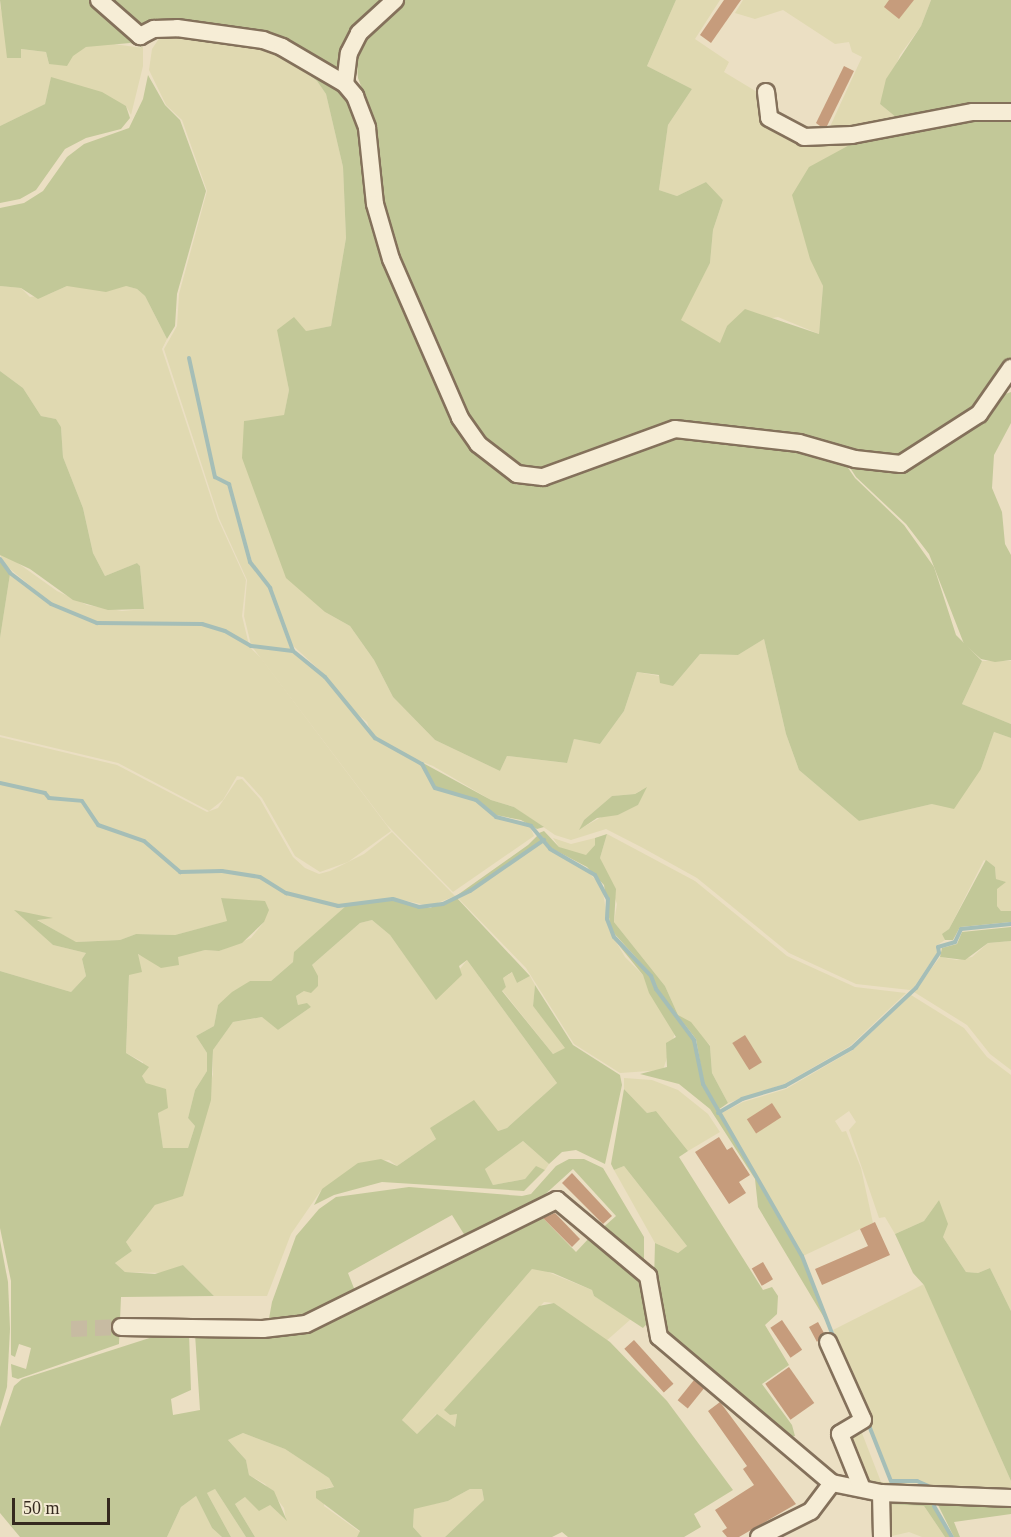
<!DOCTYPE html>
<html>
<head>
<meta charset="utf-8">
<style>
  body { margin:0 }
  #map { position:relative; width:1011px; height:1537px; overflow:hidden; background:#ebdfc3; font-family:"Times New Roman",serif }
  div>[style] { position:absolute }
  .farmland>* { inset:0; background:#e0d9b1 }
  .green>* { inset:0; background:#c2c898 }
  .stream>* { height:4px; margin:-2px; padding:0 2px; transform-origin:2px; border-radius:2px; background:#a5beb7 }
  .building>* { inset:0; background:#c69c7c; transform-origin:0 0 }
  .minor-tunnel>* { height:16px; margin-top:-8px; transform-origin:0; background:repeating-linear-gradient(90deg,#c7bba2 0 16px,transparent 0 24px) }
  .roads { filter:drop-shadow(2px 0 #84715b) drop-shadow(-2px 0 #84715b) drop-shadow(0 2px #84715b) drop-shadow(0 -2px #84715b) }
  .minor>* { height:16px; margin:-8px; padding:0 8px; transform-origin:8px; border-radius:8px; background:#f6edd6 }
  span { translate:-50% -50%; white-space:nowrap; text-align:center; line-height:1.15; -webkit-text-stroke:4.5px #f3ead2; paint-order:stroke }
  .scale { position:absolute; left:12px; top:1498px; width:98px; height:27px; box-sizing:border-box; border:3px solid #35291e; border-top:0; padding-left:8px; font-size:18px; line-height:21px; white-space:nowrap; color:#35291e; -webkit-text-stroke:4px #f3ead2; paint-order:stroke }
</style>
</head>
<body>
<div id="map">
  <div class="farmland">
    <div style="clip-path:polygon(676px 0,720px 0,695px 39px,729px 62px,724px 72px,762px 95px,771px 128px,799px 142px,855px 142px,805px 238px,823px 286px,819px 334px,778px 317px,727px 326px,721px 344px,680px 320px,710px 263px,713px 230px,723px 200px,706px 182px,677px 196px,659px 190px,668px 125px,692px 89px,647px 66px)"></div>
    <div style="clip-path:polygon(743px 0,931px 0,921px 26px,900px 55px,880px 104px,897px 118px,854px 132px,828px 131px,862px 57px,852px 52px,849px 42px,835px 44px,783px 10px,755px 19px,735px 13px)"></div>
    <div style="clip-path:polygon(0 4px,3px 21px,20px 49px,46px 52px,49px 64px,86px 47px,106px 43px,143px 48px,143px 66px,131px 115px,126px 106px,51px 78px,45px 104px,0 126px)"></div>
    <div style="clip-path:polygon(evenodd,162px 34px,260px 41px,317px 81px,326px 94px,343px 167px,346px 238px,331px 326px,306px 331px,285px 367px,289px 390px,284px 416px,244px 421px,325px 612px,350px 626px,374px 660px,393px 697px,435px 740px,500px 771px,507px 756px,566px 763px,574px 739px,600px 744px,624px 711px,637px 672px,659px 676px,673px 686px,700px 654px,738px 655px,764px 639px,786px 734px,799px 770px,859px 821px,932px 804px,981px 769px,994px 732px,1011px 738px,1011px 911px,1001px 911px,997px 906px,997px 888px,1005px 882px,996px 879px,995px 867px,984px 860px,949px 929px,943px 934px,945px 940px,936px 946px,937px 953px,914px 987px,910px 990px,856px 984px,789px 953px,697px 878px,643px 848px,606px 829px,571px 840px,555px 835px,514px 807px,491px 800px,433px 766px,399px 753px,371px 733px,367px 722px,349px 707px,326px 676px,289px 642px,271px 587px,252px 562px,230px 483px,216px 475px,189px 357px,214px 478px,227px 484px,250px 564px,268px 588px,291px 650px,251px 645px,244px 616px,247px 580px,219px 518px,164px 349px,177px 326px,179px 294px,207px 191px,182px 120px,166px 105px,149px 70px,152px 49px,162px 34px,641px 790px,638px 805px,618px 815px,605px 815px,580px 829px,584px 820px,612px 796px,635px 794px,641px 790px)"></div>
    <div style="clip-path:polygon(0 286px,21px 288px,30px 297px,47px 295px,67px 286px,126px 286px,137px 289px,145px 296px,167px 339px,162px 349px,218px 519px,246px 580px,242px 616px,249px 645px,202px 623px,97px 622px,51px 603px,4px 564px,0 555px,8px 556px,57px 591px,87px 605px,122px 611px,144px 609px,140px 566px,137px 563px,105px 576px,93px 553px,83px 508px,63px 457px,61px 427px,56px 419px,41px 416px,23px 388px,0 371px)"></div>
    <div style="clip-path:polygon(10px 574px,51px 605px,97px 623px,202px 624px,242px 640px,261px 658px,391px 831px,348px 862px,320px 872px,295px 856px,262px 798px,243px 777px,237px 776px,223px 800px,209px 811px,118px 763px,0 735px,0 638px)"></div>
    <div style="clip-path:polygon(253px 648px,293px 652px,324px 678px,374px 739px,423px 766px,434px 789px,476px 801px,496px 817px,520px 822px,530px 827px,534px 836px,453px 892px,387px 825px)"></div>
    <div style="clip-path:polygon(982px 661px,1011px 661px,1011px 724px,962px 704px)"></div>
    <div style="clip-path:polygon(0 737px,117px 765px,207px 812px,218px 808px,237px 780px,242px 779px,260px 799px,293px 857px,305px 868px,319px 874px,330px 871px,364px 854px,392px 832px,455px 896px,430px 906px,393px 898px,338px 905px,286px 892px,260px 876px,222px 870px,180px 871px,144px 840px,99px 824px,82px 801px,49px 797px,45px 792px,0 782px)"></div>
    <div style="clip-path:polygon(0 784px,44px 794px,49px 799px,82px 802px,98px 825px,144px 842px,180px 872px,222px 872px,260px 878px,286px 893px,347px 905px,295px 952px,293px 962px,271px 981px,250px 981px,218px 1005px,214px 1026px,196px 1036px,207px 1053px,207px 1071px,195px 1090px,188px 1118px,195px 1126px,188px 1148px,163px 1149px,158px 1112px,142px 1076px,143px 1062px,126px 1053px,129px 975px,137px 954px,152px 960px,205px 950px,219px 951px,251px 938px,264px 922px,245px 901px,221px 898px,228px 921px,175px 935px,136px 934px,120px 940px,75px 942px,36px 919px,49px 919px,16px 911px,53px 945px,86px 953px,82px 959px,86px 976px,71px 992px,0 971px)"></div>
    <div style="clip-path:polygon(607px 834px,695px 881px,787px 956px,855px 987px,906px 993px,850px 1046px,784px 1084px,728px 1103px,712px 1073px,710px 1045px,678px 1015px,665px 986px,614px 922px,617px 904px,600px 858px)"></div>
    <div style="clip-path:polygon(553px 838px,571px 844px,595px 838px,595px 845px,587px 855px,579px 855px,559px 847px)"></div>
    <div style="clip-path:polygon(543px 841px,549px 850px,585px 869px,602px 886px,609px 930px,625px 957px,643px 975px,675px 1033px,663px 1070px,620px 1073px,574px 1044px,526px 968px,457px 897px,470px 892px)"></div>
    <div style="clip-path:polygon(372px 920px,390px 935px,436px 999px,467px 960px,557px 1083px,507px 1128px,498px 1131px,431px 1129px,436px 1139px,397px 1166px,389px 1160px,372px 1161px,322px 1189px,291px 1234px,267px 1296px,214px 1296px,183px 1265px,166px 1273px,125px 1272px,115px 1263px,132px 1251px,126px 1242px,155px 1205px,183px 1195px,213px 1074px,213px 1050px,233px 1022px,263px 1017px,278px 1030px,311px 1007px,298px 1005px,296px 996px,304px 991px,312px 965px,360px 923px)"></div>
    <div style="clip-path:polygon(1011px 941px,1011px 1070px,990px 1054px,967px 1025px,914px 992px,940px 957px,957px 960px,972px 957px,988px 943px)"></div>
    <div style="clip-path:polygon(513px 972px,517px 983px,530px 976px,535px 985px,533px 1006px,566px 1048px,553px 1054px,502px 990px,506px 987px,503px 978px)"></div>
    <div style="clip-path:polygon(911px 995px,964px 1028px,987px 1057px,1011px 1075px,1011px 1311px,990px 1268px,978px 1273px,966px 1272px,943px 1237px,939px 1200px,924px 1221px,895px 1234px,885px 1217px,879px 1218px,849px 1130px,856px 1122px,849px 1111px,835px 1121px,842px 1132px,846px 1131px,861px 1168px,873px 1223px,803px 1256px,720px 1114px,743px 1102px,786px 1089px,853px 1050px)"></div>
    <div style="clip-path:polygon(624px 1078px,652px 1080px,678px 1090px,708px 1114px,720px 1132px,688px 1151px,656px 1111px,647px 1113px,624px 1089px)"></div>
    <div style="clip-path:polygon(523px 1141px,549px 1164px,545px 1170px,536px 1167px,525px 1179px,493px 1185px,485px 1169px)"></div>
    <div style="clip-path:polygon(624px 1166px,687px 1246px,678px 1253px,655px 1243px,614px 1170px)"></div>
    <div style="clip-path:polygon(538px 1268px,592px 1290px,594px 1296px,631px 1319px,605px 1342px,554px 1303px,544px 1302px,445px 1410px,457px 1414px,455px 1427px,436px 1414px,417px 1434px,402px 1420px,532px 1269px)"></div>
    <div style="clip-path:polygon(924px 1284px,1011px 1481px,1011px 1494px,871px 1485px,850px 1436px,860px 1428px,881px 1482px,926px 1484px,892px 1480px,833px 1330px)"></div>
    <div style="clip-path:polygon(243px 1433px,285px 1449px,329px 1478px,334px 1487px,326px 1488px,324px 1506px,360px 1532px,357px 1537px,255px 1537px,235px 1504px,245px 1497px,270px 1505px,286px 1520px,284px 1508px,265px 1484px,249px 1475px,246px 1460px,228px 1440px)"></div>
    <div style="clip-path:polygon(215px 1489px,246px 1537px,231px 1537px,207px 1493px)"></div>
    <div style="clip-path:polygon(470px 1489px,482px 1489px,484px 1500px,445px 1537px,422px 1537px,413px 1527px,414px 1508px,448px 1501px)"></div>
    <div style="clip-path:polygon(196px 1496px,212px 1528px,222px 1537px,167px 1537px,181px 1507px)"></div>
    <div style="clip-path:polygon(887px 1504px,924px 1506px,945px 1537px,922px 1537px,909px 1532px,888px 1537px)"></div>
  </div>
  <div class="green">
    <div style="clip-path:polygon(0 0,93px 0,143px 48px,130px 43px,86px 47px,73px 56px,67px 66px,49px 64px,46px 52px,21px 49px,21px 58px,7px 58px)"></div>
    <div style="clip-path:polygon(102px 0,384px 0,341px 75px,284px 43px,139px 32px)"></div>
    <div style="clip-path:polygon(404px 0,676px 0,647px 66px,692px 89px,668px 125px,659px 190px,677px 196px,706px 182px,723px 200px,713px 230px,710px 263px,681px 320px,720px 343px,727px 326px,745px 309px,819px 334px,823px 286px,810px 259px,792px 195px,809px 167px,855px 142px,950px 121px,1011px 117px,1011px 359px,1008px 368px,973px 412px,898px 457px,693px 427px,534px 472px,519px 470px,475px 431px,388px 236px,374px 121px,358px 78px,356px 49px,376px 20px)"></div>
    <div style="clip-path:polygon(931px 0,1011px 0,1011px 109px,935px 111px,897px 118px,880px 104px,886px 79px,921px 26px)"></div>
    <div style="clip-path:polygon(294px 63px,346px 92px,362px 134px,365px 192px,375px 241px,437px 386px,459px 428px,491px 467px,517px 485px,536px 485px,675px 435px,797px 448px,844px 462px,855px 478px,904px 525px,934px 567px,956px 635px,982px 661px,962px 704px,1011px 724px,1011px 738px,994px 732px,981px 769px,954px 809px,932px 804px,859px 821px,799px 770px,786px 734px,764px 639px,738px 655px,700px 654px,673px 686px,660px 683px,659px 675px,637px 672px,624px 711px,600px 744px,574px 739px,567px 763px,507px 756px,500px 771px,435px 740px,393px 697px,374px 660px,350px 626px,325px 612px,286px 578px,242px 458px,244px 421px,284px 415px,289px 390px,277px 330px,294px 317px,306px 331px,331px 326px,346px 238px,343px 167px,326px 94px,317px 81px)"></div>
    <div style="clip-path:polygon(148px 75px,165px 105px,180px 120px,206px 191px,177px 294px,175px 326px,167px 339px,145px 296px,137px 289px,126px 286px,106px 292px,67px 286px,38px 299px,21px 288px,0 286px,0 208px,24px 203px,43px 191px,67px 157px,84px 144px,129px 128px,143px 99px)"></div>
    <div style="clip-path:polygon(51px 77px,102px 92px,126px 106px,130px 118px,121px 129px,86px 138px,65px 149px,36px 190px,20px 199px,0 203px,0 126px,45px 104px)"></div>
    <div style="clip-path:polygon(0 371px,23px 388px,41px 416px,56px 419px,61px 427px,63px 457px,83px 508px,93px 553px,105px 576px,137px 563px,140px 566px,144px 609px,108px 610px,73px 600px,30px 569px,0 555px)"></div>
    <div style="clip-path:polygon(1011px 392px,1011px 423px,994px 455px,992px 488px,1002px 512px,1005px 544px,1011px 555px,1011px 660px,995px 662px,981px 659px,964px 644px,929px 554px,906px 524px,856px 477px,847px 463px,883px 472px,907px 466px,945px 446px,981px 420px,1000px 396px)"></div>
    <div style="clip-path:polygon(0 560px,10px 574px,0 638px)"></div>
    <div style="clip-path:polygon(423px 763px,491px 800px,514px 807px,544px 827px,537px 829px,521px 820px,496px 815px,477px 799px,435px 787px)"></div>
    <div style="clip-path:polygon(647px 787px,638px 805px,618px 815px,597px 818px,579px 830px,584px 820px,612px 796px,635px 794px)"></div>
    <div style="clip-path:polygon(544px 831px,559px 847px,586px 855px,595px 845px,595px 838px,607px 834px,600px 858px,616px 889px,614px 922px,665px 986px,678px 1015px,691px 1022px,710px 1046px,712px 1073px,728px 1103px,718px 1110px,704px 1084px,696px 1039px,657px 989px,652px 975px,611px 930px,604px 885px,587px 867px,551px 848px,539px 833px)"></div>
    <div style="clip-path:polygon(538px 835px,543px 840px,469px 891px,456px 896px,528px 845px)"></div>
    <div style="clip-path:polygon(986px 860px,995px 867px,996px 879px,1006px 882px,997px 889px,997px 906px,1001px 911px,1011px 911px,1011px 922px,960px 927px,953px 940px,945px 940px,942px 934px,949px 929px)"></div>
    <div style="clip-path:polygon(456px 897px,530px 976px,517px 983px,512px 972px,503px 978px,506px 987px,502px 991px,553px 1054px,565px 1048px,533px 1006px,535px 985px,573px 1045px,620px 1075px,622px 1085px,605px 1164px,576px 1150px,562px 1152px,549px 1164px,523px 1141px,485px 1169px,493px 1185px,525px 1179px,536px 1166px,545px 1170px,524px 1191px,382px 1182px,334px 1195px,314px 1205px,322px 1189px,358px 1163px,381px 1159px,397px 1166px,436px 1139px,430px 1128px,474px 1100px,498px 1131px,507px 1128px,557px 1083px,467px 960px,459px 966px,462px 975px,436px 1000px,390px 935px,372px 920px,360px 923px,312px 965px,318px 976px,318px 986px,311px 993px,304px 991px,296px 996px,298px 1005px,307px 1003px,311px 1007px,278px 1030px,262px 1017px,233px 1022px,213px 1050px,211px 1100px,183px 1196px,155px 1205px,126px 1242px,132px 1251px,115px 1263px,125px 1272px,155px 1274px,183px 1265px,214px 1296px,121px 1297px,119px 1344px,18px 1379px,12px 1377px,11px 1364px,26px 1369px,31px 1348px,19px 1344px,15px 1357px,11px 1355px,11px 1281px,0 1228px,0 971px,71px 992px,86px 976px,82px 959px,86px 953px,53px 945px,14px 910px,53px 918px,37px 920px,76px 942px,120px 940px,136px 934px,175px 935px,227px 921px,221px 898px,265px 901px,269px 910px,264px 922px,242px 943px,219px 951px,205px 950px,178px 957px,179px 965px,161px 968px,138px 954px,142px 972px,129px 975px,126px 1053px,149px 1067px,142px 1076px,146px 1083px,166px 1089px,168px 1108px,158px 1113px,163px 1148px,188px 1148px,195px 1126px,188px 1118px,195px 1090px,207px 1071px,207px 1053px,196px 1036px,214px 1026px,218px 1005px,232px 992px,250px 981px,271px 981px,293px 962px,294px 952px,347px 905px,393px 899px,430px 908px)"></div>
    <div style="clip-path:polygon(1011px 927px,1011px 941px,988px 943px,965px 960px,940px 957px,942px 948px,957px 944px,962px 932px)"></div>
    <div style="clip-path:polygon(617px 943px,650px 976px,655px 990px,693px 1040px,702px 1085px,801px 1257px,826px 1321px,758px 1207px,755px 1179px,710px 1109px,679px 1084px,640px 1074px,667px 1067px,666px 1043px,676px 1037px,649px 993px,643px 975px)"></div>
    <div style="clip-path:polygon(624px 1089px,647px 1113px,656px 1111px,688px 1151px,679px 1157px,763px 1290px,772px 1287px,778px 1296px,777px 1314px,765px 1325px,789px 1365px,762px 1384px,792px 1425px,795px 1436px,789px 1437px,662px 1333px,654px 1281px,655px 1243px,678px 1253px,687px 1246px,624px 1166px,614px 1170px,611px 1164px)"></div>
    <div style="clip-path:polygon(569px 1159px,584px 1159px,603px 1168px,644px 1237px,644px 1268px,598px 1232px,616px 1216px,573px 1169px,531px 1207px,467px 1239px,452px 1215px,348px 1273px,357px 1296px,320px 1314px,268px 1324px,272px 1302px,296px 1236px,319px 1209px,336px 1197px,409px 1187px,522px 1196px,531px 1194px,556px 1166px)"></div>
    <div style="clip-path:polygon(939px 1200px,948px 1224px,943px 1237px,966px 1272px,978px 1273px,990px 1268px,1011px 1311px,1011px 1481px,924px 1285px,913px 1273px,895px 1234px,924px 1221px)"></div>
    <div style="clip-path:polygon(538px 1213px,576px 1252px,591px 1236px,646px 1278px,650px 1320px,643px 1328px,594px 1296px,592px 1290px,553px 1273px,532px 1269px,402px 1420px,417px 1434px,437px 1414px,455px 1427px,457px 1414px,450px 1415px,444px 1410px,539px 1306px,554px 1303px,610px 1342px,667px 1401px,733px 1490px,694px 1514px,701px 1527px,684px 1537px,568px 1537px,562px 1532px,552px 1537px,445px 1537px,484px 1500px,482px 1489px,470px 1489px,448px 1501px,414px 1509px,413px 1527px,422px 1537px,357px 1537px,360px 1531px,316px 1498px,316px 1491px,334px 1487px,329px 1478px,285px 1449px,243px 1433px,228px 1440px,246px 1460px,249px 1475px,274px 1491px,287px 1521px,270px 1505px,259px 1511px,245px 1497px,235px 1504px,255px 1537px,246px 1537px,215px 1489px,207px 1493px,231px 1537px,222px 1537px,212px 1528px,196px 1496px,181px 1507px,167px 1537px,20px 1537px,0 1513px,0 1427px,14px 1386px,22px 1379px,165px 1333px,189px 1333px,191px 1390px,171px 1399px,173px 1415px,200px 1410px,195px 1334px,272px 1335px)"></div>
    <div style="clip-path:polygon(0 1240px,8px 1282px,10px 1329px,7px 1387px,0 1411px)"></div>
    <div style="clip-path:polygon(887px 1500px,931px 1502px,951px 1537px,945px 1537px,924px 1506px,887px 1504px)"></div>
    <div style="clip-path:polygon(936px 1501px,1011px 1503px,1011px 1514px,954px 1522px,960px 1537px,954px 1537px)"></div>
  </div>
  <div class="stream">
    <div style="left:189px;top:358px;width:122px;rotate:77.7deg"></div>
    <div style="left:215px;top:477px;width:16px;rotate:27deg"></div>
    <div style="left:229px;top:484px;width:81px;rotate:74.9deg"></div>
    <div style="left:250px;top:562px;width:33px;rotate:52deg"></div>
    <div style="left:270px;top:588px;width:67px;rotate:69.9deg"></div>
    <div style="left:293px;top:651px;width:41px;rotate:39.1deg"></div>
    <div style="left:325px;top:677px;width:79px;rotate:50.7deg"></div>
    <div style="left:375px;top:738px;width:54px;rotate:29deg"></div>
    <div style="left:422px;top:764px;width:27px;rotate:62deg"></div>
    <div style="left:435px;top:788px;width:43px;rotate:16.3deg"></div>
    <div style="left:476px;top:800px;width:26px;rotate:40deg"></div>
    <div style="left:496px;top:817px;width:36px;rotate:14deg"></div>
    <div style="left:531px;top:826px;width:30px;rotate:50deg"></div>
    <div style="left:550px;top:849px;width:52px;rotate:30deg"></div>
    <div style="left:595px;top:875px;width:27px;rotate:62deg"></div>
    <div style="left:608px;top:899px;width:20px;rotate:93deg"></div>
    <div style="left:607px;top:919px;width:19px;rotate:69deg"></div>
    <div style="left:614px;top:937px;width:54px;rotate:46.5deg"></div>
    <div style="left:651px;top:976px;width:14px;rotate:69deg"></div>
    <div style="left:656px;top:989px;width:64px;rotate:53.3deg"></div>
    <div style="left:694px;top:1040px;width:45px;rotate:78.4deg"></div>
    <div style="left:703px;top:1084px;width:198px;rotate:60.1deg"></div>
    <div style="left:802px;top:1256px;width:91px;rotate:68.8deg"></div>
    <div style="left:0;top:559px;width:17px;rotate:54deg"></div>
    <div style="left:10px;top:573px;width:51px;rotate:37.1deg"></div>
    <div style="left:51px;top:604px;width:50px;rotate:22.4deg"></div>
    <div style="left:97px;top:623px;width:105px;rotate:0.5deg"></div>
    <div style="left:202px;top:624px;width:24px;rotate:17deg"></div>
    <div style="left:225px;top:631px;width:30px;rotate:30deg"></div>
    <div style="left:251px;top:646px;width:42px;rotate:6.8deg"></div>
    <div style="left:0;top:783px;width:46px;rotate:12.5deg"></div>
    <div style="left:45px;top:793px;width:6px;rotate:51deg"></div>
    <div style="left:49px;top:798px;width:33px;rotate:5deg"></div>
    <div style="left:82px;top:801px;width:29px;rotate:56deg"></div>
    <div style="left:98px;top:825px;width:49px;rotate:19.2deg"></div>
    <div style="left:144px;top:841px;width:48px;rotate:40.7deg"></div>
    <div style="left:180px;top:872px;width:42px;rotate:-1.4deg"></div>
    <div style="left:222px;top:871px;width:38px;rotate:9deg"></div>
    <div style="left:260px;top:877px;width:31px;rotate:32deg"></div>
    <div style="left:286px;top:893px;width:54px;rotate:14deg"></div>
    <div style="left:338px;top:906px;width:55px;rotate:-7.3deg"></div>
    <div style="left:393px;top:899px;width:27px;rotate:17deg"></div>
    <div style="left:419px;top:907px;width:24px;rotate:-7deg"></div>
    <div style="left:443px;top:904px;width:30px;rotate:-26deg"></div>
    <div style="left:470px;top:891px;width:90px;rotate:-34.6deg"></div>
    <div style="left:718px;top:1113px;width:28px;rotate:-30deg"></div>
    <div style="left:742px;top:1099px;width:45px;rotate:-16.8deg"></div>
    <div style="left:785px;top:1086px;width:77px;rotate:-29.6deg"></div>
    <div style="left:852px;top:1048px;width:88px;rotate:-43.2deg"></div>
    <div style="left:916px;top:988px;width:42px;rotate:-56.7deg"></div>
    <div style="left:939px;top:953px;width:6px;rotate:-99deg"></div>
    <div style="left:938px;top:947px;width:18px;rotate:-16deg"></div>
    <div style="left:955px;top:942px;width:14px;rotate:-65deg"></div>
    <div style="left:961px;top:929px;width:50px;rotate:-5.7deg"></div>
    <div style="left:868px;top:1423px;width:62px;rotate:68.4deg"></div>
    <div style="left:891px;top:1481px;width:26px"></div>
    <div style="left:917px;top:1481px;width:12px;rotate:24deg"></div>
    <div style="left:934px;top:1506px;width:36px;rotate:60deg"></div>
  </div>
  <div class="building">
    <div style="clip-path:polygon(724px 0,741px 0,711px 43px,700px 35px)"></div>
    <div style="clip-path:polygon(889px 0,914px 0,899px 19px,884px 7px)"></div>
    <div style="clip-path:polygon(844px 66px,854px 71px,827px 126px,820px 126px,816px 123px)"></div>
    <div style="left:745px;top:1035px;width:32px;height:15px;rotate:58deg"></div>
    <div style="left:772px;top:1103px;width:17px;height:30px;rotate:57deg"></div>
    <div style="clip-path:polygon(719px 1137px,727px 1150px,732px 1147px,750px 1175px,739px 1182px,746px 1193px,729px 1204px,695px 1152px)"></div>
    <div style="clip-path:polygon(572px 1173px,612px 1216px,603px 1224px,562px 1183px)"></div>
    <div style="clip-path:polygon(555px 1213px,580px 1239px,572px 1247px,543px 1218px)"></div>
    <div style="clip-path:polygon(875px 1222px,890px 1255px,822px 1285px,815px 1269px,868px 1246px,860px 1229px)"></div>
    <div style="left:763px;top:1262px;width:20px;height:13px;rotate:60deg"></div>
    <div style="left:782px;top:1320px;width:36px;height:14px;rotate:56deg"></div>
    <div style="clip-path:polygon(818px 1322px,824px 1333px,817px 1342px,809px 1327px)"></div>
    <div style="left:634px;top:1340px;width:59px;height:13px;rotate:48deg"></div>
    <div style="left:789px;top:1367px;width:44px;height:29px;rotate:55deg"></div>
    <div style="left:694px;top:1380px;width:13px;height:26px;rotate:39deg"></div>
    <div style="clip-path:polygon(720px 1402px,796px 1504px,739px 1537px,727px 1537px,722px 1531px,727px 1528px,715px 1510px,754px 1485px,743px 1469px,747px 1466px,708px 1411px)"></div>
  </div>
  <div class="minor-tunnel">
    <div style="left:71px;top:1329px;width:50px;rotate:-2.3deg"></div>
  </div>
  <div class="roads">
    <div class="minor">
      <div style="left:99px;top:0;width:55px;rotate:41.3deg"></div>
      <div style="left:140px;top:36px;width:16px;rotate:-27deg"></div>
      <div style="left:154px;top:29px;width:23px;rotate:-2deg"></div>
      <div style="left:177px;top:28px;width:87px;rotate:7.9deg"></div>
      <div style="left:263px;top:40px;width:20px;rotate:20deg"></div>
      <div style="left:282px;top:47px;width:73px;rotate:30.4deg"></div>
      <div style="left:345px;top:84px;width:16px;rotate:50deg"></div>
      <div style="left:355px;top:96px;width:34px;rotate:69deg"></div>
      <div style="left:367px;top:128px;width:76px;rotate:84deg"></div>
      <div style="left:375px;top:204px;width:57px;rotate:73.8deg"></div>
      <div style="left:391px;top:259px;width:173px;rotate:66.5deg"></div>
      <div style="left:460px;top:418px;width:32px;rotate:55deg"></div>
      <div style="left:478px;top:444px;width:49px;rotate:37.6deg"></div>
      <div style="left:517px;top:474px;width:26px;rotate:7deg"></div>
      <div style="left:543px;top:477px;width:140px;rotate:-20deg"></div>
      <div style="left:675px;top:429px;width:125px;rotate:6.4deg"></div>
      <div style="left:799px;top:443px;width:58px;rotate:15.9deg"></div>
      <div style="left:855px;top:459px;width:46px;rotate:6.2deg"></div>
      <div style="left:901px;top:464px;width:93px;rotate:-32.7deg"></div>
      <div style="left:979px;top:414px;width:56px;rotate:-55.2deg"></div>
      <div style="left:345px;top:84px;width:31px;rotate:-83deg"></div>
      <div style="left:349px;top:53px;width:22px;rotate:-63deg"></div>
      <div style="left:359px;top:33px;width:49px;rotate:-42.5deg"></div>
      <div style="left:766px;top:92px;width:26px;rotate:83deg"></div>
      <div style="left:769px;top:118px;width:40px;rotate:28deg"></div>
      <div style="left:804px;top:137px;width:48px;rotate:-2.4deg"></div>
      <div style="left:852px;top:135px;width:123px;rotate:-10.8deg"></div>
      <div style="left:973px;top:112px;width:38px"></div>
      <div style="left:121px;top:1327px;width:142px;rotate:0.8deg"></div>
      <div style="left:263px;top:1329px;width:43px;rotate:-6.6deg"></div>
      <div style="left:306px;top:1324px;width:280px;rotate:-26.3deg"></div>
      <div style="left:557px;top:1200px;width:119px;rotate:39.9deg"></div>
      <div style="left:648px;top:1276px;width:62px;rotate:79.8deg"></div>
      <div style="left:659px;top:1337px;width:226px;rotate:40.2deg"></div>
      <div style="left:832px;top:1483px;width:50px;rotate:11.5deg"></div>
      <div style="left:881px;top:1493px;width:130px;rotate:2.2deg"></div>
      <div style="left:828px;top:1342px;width:85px;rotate:65.8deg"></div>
      <div style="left:863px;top:1420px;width:27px;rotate:149deg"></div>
      <div style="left:840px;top:1434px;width:56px;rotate:68deg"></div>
      <div style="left:881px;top:1493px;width:44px;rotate:88.7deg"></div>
      <div style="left:759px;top:1537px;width:58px;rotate:-26.6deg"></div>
      <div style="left:811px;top:1511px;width:35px;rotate:-53deg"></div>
    </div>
  </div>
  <div class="scale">50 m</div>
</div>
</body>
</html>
